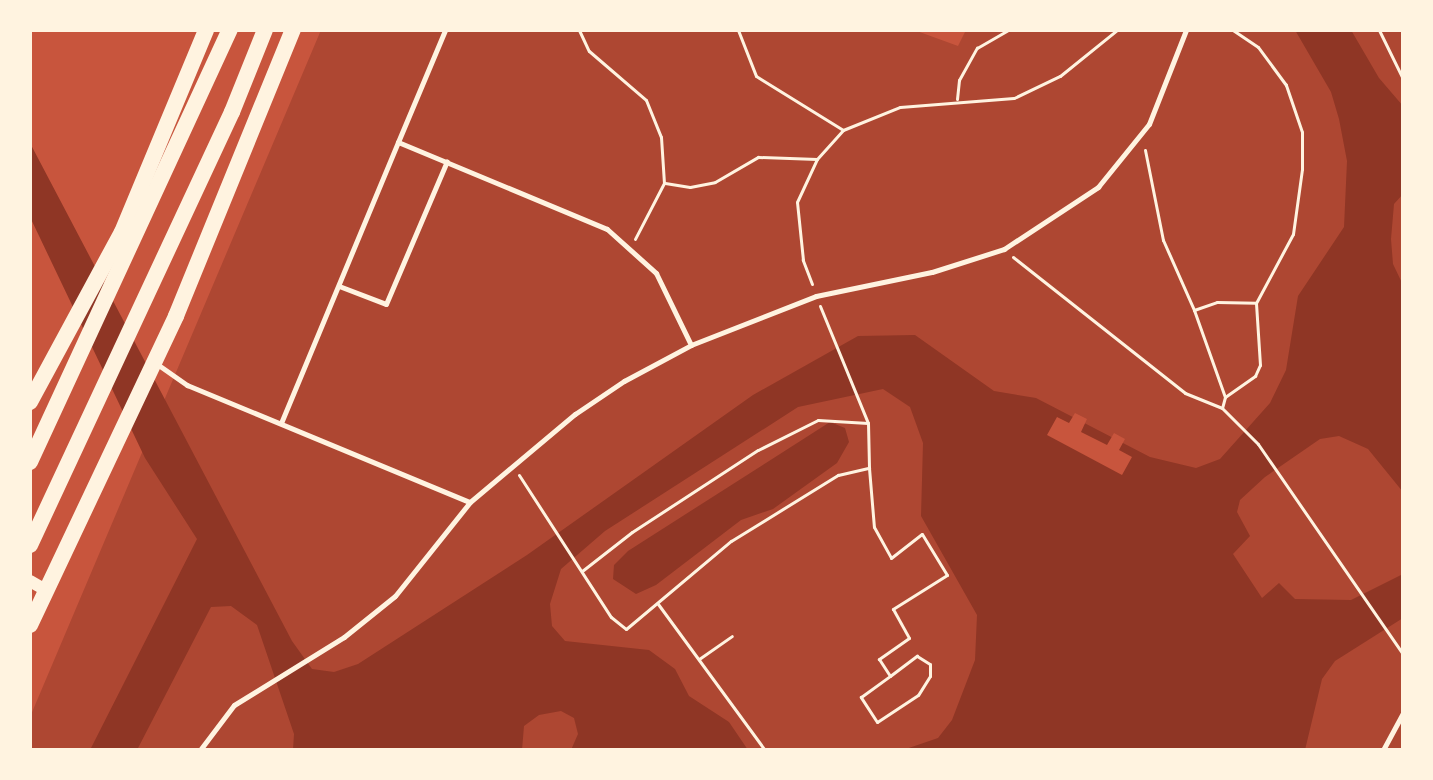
<!DOCTYPE html>
<html>
<head>
<meta charset="utf-8">
<style>
  body { margin:0 }
  #map { position:relative; width:1433px; height:780px; overflow:hidden; background:#c8553d; font-family:"Titillium Web",sans-serif }
  div>[style] { position:absolute }
  .green>* { inset:0; background:#ae4732 }
  .water>* { inset:0; background:#8f3625 }
  .pier>* { inset:0; background:#c8553d }
  .path>* { height:3px; margin:-1.5px; padding:0 1.5px; transform-origin:1.5px; border-radius:1.5px; background:#fff3e0 }
  .service>* { height:5px; margin:-2.5px; padding:0 2.5px; transform-origin:2.5px; border-radius:2.5px; background:#fff3e0 }
  .tertiary>* { height:12px; margin:-6px; padding:0 6px; transform-origin:6px; border-radius:6px; background:#fff3e0 }
  .primary>* { height:16px; margin:-8px; padding:0 8px; transform-origin:8px; border-radius:8px; background:#fff3e0 }
  .trunk>* { height:16px; margin:-8px; padding:0 8px; transform-origin:8px; border-radius:8px; background:#fff3e0 }
  span { translate:-50% -50%; white-space:nowrap; text-align:center; line-height:1.15; -webkit-text-stroke:8px #fff3e0; paint-order:stroke }
  .frame { position:absolute; inset:0; border:32px solid #fff3e0; pointer-events:none }
</style>
</head>
<body>
<div id="map">
  <div class="green">
    <div style="clip-path:polygon(321px 30px,914px 30px,958px 46px,966px 30px,1403px 30px,1403px 750px,30px 750px,30px 717px)"></div>
  </div>
  <div class="water">
    <div style="clip-path:polygon(1295px 30px,1351px 30px,1379px 78px,1403px 106px,1403px 194px,1394px 204px,1391px 239px,1393px 264px,1403px 285px,1403px 492px,1368px 449px,1339px 436px,1320px 439px,1265px 477px,1240px 500px,1237px 512px,1250px 536px,1233px 554px,1262px 598px,1279px 583px,1295px 599px,1351px 600px,1403px 574px,1403px 618px,1335px 661px,1322px 679px,1305px 750px,903px 750px,938px 738px,952px 720px,975px 660px,977px 615px,921px 516px,923px 443px,910px 407px,883px 389px,798px 407px,605px 531px,561px 569px,550px 604px,552px 626px,565px 641px,649px 650px,675px 669px,689px 696px,729px 722px,748px 750px,571px 750px,578px 734px,574px 718px,561px 711px,539px 715px,524px 726px,522px 750px,293px 750px,294px 734px,257px 625px,231px 606px,211px 607px,137px 750px,90px 750px,197px 539px,145px 458px,30px 217px,30px 143px,292px 641px,312px 669px,334px 672px,358px 664px,527px 555px,753px 395px,858px 336px,915px 335px,994px 391px,1036px 398px,1150px 457px,1196px 468px,1220px 459px,1270px 403px,1286px 370px,1298px 296px,1344px 227px,1347px 161px,1339px 119px,1331px 92px)"></div>
    <div style="clip-path:polygon(830px 422px,845px 428px,849px 442px,837px 463px,773px 509px,741px 520px,656px 585px,636px 594px,613px 579px,614px 565px,628px 551px)"></div>
  </div>
  <div class="pier">
    <div style="clip-path:polygon(1075px 413px,1087px 419px,1081px 432px,1107px 445px,1114px 433px,1125px 439px,1119px 450px,1132px 457px,1122px 475px,1047px 435px,1057px 417px,1069px 423px)"></div>
  </div>
  <div class="path">
    <div style="left:579px;top:30px;width:23px;rotate:65deg"></div>
    <div style="left:589px;top:51px;width:75px;rotate:40.7deg"></div>
    <div style="left:646px;top:100px;width:40px;rotate:68deg"></div>
    <div style="left:661px;top:137px;width:46px;rotate:86.3deg"></div>
    <div style="left:664px;top:183px;width:63px;rotate:117.4deg"></div>
    <div style="left:738px;top:30px;width:49px;rotate:68.6deg"></div>
    <div style="left:756px;top:76px;width:102px;rotate:31.8deg"></div>
    <div style="left:1379px;top:30px;width:55px;rotate:63.9deg"></div>
    <div style="left:957px;top:99px;width:19px;rotate:-84deg"></div>
    <div style="left:959px;top:80px;width:37px;rotate:-61deg"></div>
    <div style="left:977px;top:48px;width:36px;rotate:-30deg"></div>
    <div style="left:1145px;top:150px;width:92px;rotate:78.7deg"></div>
    <div style="left:1163px;top:240px;width:77px;rotate:66.1deg"></div>
    <div style="left:1194px;top:310px;width:92px;rotate:70.4deg"></div>
    <div style="left:1225px;top:397px;width:11px;rotate:105deg"></div>
    <div style="left:665px;top:183px;width:25px;rotate:9deg"></div>
    <div style="left:690px;top:187px;width:25px;rotate:-11deg"></div>
    <div style="left:715px;top:182px;width:50px;rotate:-30.2deg"></div>
    <div style="left:758px;top:157px;width:59px;rotate:1.9deg"></div>
    <div style="left:1013px;top:257px;width:219px;rotate:38.3deg"></div>
    <div style="left:1185px;top:393px;width:40px;rotate:22deg"></div>
    <div style="left:1222px;top:408px;width:51px;rotate:45deg"></div>
    <div style="left:1258px;top:444px;width:255px;rotate:55.4deg"></div>
    <div style="left:812px;top:284px;width:26px;rotate:-111deg"></div>
    <div style="left:803px;top:260px;width:58px;rotate:-95.9deg"></div>
    <div style="left:797px;top:202px;width:47px;rotate:-65.1deg"></div>
    <div style="left:817px;top:159px;width:39px;rotate:-48deg"></div>
    <div style="left:843px;top:130px;width:61px;rotate:-22deg"></div>
    <div style="left:900px;top:107px;width:114px;rotate:-4.5deg"></div>
    <div style="left:1014px;top:98px;width:51px;rotate:-25.6deg"></div>
    <div style="left:1060px;top:76px;width:73px;rotate:-38.9deg"></div>
    <div style="left:820px;top:306px;width:126px;rotate:67.7deg"></div>
    <div style="left:868px;top:423px;width:45px;rotate:88.7deg"></div>
    <div style="left:1194px;top:310px;width:24px;rotate:-19deg"></div>
    <div style="left:1217px;top:302px;width:39px;rotate:1deg"></div>
    <div style="left:1225px;top:397px;width:37px;rotate:-35deg"></div>
    <div style="left:1255px;top:376px;width:12px;rotate:-66deg"></div>
    <div style="left:1260px;top:365px;width:62px;rotate:-93.7deg"></div>
    <div style="left:1256px;top:303px;width:78px;rotate:-61.8deg"></div>
    <div style="left:1293px;top:234px;width:66px;rotate:-82.1deg"></div>
    <div style="left:1302px;top:169px;width:37px;rotate:-90deg"></div>
    <div style="left:1302px;top:132px;width:50px;rotate:-108.8deg"></div>
    <div style="left:1286px;top:85px;width:47px;rotate:-126.4deg"></div>
    <div style="left:1258px;top:47px;width:30px;rotate:-146deg"></div>
    <div style="left:519px;top:475px;width:169px;rotate:57.1deg"></div>
    <div style="left:611px;top:617px;width:19px;rotate:39deg"></div>
    <div style="left:626px;top:629px;width:137px;rotate:-40deg"></div>
    <div style="left:731px;top:541px;width:126px;rotate:-31.7deg"></div>
    <div style="left:838px;top:475px;width:32px;rotate:-13deg"></div>
    <div style="left:869px;top:468px;width:59px;rotate:85.2deg"></div>
    <div style="left:874px;top:527px;width:35px;rotate:61deg"></div>
    <div style="left:891px;top:558px;width:39px;rotate:-38deg"></div>
    <div style="left:922px;top:534px;width:48px;rotate:58.6deg"></div>
    <div style="left:947px;top:575px;width:64px;rotate:147.8deg"></div>
    <div style="left:893px;top:609px;width:33px;rotate:61deg"></div>
    <div style="left:909px;top:638px;width:37px;rotate:145deg"></div>
    <div style="left:879px;top:659px;width:20px;rotate:57deg"></div>
    <div style="left:890px;top:676px;width:34px;rotate:-37deg"></div>
    <div style="left:917px;top:656px;width:15px;rotate:32deg"></div>
    <div style="left:930px;top:664px;width:12px;rotate:90deg"></div>
    <div style="left:930px;top:676px;width:22px;rotate:122deg"></div>
    <div style="left:918px;top:695px;width:49px;rotate:146.6deg"></div>
    <div style="left:877px;top:722px;width:30px;rotate:-123deg"></div>
    <div style="left:861px;top:697px;width:36px;rotate:-36deg"></div>
    <div style="left:582px;top:571px;width:63px;rotate:-38deg"></div>
    <div style="left:632px;top:532px;width:150px;rotate:-33.1deg"></div>
    <div style="left:758px;top:450px;width:67px;rotate:-26.6deg"></div>
    <div style="left:818px;top:420px;width:50px;rotate:3.4deg"></div>
    <div style="left:658px;top:604px;width:181px;rotate:53.8deg"></div>
    <div style="left:699px;top:659px;width:40px;rotate:-34.9deg"></div>
  </div>
  <div class="service">
    <div style="left:398px;top:142px;width:121px;rotate:-67.2deg"></div>
    <div style="left:339px;top:286px;width:50px;rotate:21deg"></div>
    <div style="left:386px;top:304px;width:155px;rotate:-66.9deg"></div>
    <div style="left:157px;top:364px;width:37px;rotate:35deg"></div>
    <div style="left:187px;top:385px;width:306px;rotate:22.5deg"></div>
    <div style="left:281px;top:423px;width:304px;rotate:-67.4deg"></div>
    <div style="left:398px;top:142px;width:226px;rotate:22.6deg"></div>
    <div style="left:607px;top:229px;width:66px;rotate:41.9deg"></div>
    <div style="left:656px;top:273px;width:80px;rotate:64.1deg"></div>
    <div style="left:200px;top:750px;width:56px;rotate:-52.9deg"></div>
    <div style="left:234px;top:705px;width:129px;rotate:-31.7deg"></div>
    <div style="left:344px;top:637px;width:65px;rotate:-38.8deg"></div>
    <div style="left:395px;top:596px;width:120px;rotate:-51.4deg"></div>
    <div style="left:470px;top:502px;width:137px;rotate:-40deg"></div>
    <div style="left:575px;top:414px;width:59px;rotate:-34deg"></div>
    <div style="left:624px;top:381px;width:76px;rotate:-28.2deg"></div>
    <div style="left:691px;top:345px;width:134px;rotate:-21.4deg"></div>
    <div style="left:816px;top:296px;width:118px;rotate:-11.7deg"></div>
    <div style="left:932px;top:272px;width:76px;rotate:-17.7deg"></div>
    <div style="left:1004px;top:249px;width:113px;rotate:-33.4deg"></div>
    <div style="left:1098px;top:187px;width:81px;rotate:-51deg"></div>
    <div style="left:1149px;top:124px;width:101px;rotate:-68.5deg"></div>
    <div style="left:1383px;top:750px;width:42px;rotate:-61.6deg"></div>
  </div>
  <div class="tertiary">
    <div style="left:30px;top:581px;width:20px;rotate:30deg"></div>
  </div>
  <div class="primary">
    <div style="left:30px;top:402px;width:193px;rotate:-61.6deg"></div>
    <div style="left:122px;top:232px;width:219px;rotate:-67.4deg"></div>
    <div style="left:30px;top:625px;width:342px;rotate:-64.7deg"></div>
    <div style="left:176px;top:316px;width:309px;rotate:-67.8deg"></div>
  </div>
  <div class="trunk">
    <div style="left:30px;top:462px;width:476px;rotate:-65.2deg"></div>
    <div style="left:30px;top:545px;width:478px;rotate:-65deg"></div>
    <div style="left:232px;top:112px;width:88px;rotate:-68.1deg"></div>
  </div>
  <div class="frame"></div>
</div>
</body>
</html>
